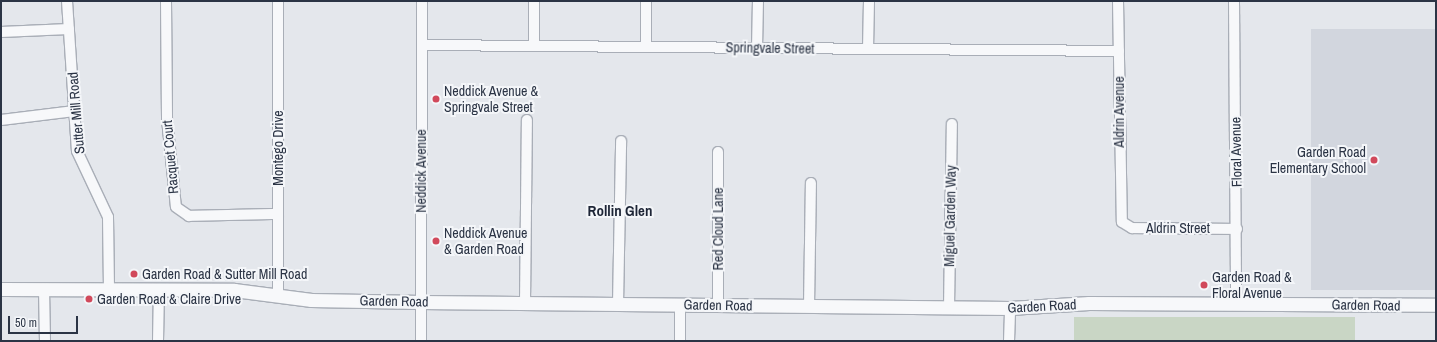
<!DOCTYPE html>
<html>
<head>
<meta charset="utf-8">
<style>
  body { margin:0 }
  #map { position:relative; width:1437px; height:342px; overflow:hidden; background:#e4e7ec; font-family:"Archivo Narrow",sans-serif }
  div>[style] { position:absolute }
  .built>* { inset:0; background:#d2d6de; transform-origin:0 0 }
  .green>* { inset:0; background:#c9d6c5; transform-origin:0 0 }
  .roads { filter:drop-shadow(1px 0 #a9aeb7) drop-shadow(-1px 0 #a9aeb7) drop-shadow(0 1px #a9aeb7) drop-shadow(0 -1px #a9aeb7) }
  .minor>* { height:10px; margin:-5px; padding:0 5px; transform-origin:5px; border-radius:5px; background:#f7f8fa }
  .tertiary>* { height:13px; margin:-6.5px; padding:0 6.5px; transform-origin:6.5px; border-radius:6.5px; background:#f7f8fa }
  .dots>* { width:11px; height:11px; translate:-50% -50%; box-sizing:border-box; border:2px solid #f4f6f9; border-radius:50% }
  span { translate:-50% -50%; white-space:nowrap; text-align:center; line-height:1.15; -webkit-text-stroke:4px #f4f6f9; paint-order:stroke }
  .street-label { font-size:14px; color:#2b3445 }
  .poi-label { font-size:14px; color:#2b3445 }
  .left { translate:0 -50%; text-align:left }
  .right { translate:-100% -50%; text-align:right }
  .neighbourhood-label { font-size:15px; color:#1d2536; font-weight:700 }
  .frame { position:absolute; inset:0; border:2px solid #2b3445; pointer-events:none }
  .scale { position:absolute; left:8px; top:316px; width:70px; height:18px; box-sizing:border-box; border:2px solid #2b3445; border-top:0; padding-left:5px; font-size:12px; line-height:14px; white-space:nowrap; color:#2b3445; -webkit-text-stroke:3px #f4f6f9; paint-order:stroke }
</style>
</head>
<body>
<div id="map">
  <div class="built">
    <div style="left:1311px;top:29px;width:125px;height:261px"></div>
  </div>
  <div class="green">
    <div style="left:1074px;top:317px;width:281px;height:24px"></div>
  </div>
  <div class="roads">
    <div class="minor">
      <div style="left:67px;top:1px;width:150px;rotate:86.2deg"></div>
      <div style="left:77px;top:151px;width:73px;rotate:64.8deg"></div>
      <div style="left:108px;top:217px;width:72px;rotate:89.2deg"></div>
      <div style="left:166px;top:1px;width:118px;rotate:89.5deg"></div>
      <div style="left:167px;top:119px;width:88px;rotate:84.2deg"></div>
      <div style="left:176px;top:207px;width:16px;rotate:35deg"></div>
      <div style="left:189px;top:216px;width:89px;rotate:-1.3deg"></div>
      <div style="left:278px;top:1px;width:294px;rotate:90deg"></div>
      <div style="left:1118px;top:1px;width:221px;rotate:89deg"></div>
      <div style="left:1122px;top:222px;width:12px;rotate:31deg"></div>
      <div style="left:1132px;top:228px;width:105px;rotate:0.5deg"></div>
      <div style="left:1234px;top:1px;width:302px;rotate:89.6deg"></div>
      <div style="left:1px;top:32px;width:68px;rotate:-2.5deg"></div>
      <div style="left:422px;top:45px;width:697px;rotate:0.49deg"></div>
      <div style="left:534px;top:46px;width:45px;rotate:-90deg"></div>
      <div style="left:646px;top:47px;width:46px;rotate:-90deg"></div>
      <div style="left:757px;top:48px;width:47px;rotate:-88.8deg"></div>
      <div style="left:868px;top:49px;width:48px;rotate:-88.8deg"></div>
      <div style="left:1px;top:120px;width:74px;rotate:-7deg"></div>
      <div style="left:44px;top:289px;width:52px;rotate:88.9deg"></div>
      <div style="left:525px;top:303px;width:183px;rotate:-89.4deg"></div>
      <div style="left:618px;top:304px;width:163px;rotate:-88.9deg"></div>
      <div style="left:718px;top:305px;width:153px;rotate:-90deg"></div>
      <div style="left:809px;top:306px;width:123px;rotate:-89.1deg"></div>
      <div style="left:949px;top:307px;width:183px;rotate:-89.1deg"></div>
      <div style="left:158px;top:341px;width:52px;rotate:-88.9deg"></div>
      <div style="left:421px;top:341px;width:340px;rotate:-89.8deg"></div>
      <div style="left:680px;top:341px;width:36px;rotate:-90deg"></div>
      <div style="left:1009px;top:341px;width:33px;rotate:-88deg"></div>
    </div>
    <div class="tertiary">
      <div style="left:1px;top:289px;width:233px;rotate:0.2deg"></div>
      <div style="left:234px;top:290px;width:78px;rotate:7.4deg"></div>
      <div style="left:311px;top:300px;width:110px;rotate:1deg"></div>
      <div style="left:421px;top:302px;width:589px;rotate:0.58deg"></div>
      <div style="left:1010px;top:308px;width:79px;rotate:-3.6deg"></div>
      <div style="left:1089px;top:303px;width:347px;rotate:0.3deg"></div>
    </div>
  </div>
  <div class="dots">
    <div style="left:436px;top:99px;background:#d1495b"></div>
    <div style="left:1374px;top:160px;background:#d1495b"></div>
    <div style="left:436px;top:241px;background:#d1495b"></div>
    <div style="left:134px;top:274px;background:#d1495b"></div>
    <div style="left:1204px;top:285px;background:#d1495b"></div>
    <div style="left:89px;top:299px;background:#d1495b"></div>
  </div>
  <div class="street-label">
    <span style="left:770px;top:48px;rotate:1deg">Springvale Street</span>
    <span style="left:1119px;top:112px;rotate:-90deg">Aldrin Avenue</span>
    <span style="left:76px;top:113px;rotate:-95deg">Sutter Mill Road</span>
    <span style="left:278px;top:148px;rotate:-90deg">Montego Drive</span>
    <span style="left:1236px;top:152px;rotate:-91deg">Floral Avenue</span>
    <span style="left:170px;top:157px;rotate:-95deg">Racquet Court</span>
    <span style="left:421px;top:171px;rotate:-90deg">Neddick Avenue</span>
    <span style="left:950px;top:216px;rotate:-89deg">Miguel Garden Way</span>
    <span style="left:1178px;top:228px">Aldrin Street</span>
    <span style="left:718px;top:229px;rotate:-90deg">Red Cloud Lane</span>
    <span style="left:394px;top:301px;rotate:1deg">Garden Road</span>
    <span style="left:718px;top:305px;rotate:1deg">Garden Road</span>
    <span style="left:1366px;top:305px;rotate:1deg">Garden Road</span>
    <span style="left:1042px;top:306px;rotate:-3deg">Garden Road</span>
  </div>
  <div class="poi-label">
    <span class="left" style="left:444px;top:99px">Neddick Avenue &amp;<br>Springvale Street</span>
    <span class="right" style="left:1366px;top:160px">Garden Road<br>Elementary School</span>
    <span class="left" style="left:444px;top:241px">Neddick Avenue<br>&amp; Garden Road</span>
    <span class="left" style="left:142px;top:274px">Garden Road &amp; Sutter Mill Road</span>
    <span class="left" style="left:1212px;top:285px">Garden Road &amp;<br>Floral Avenue</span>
    <span class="left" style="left:97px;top:299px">Garden Road &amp; Claire Drive</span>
  </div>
  <div class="neighbourhood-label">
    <span style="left:620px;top:211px">Rollin Glen</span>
  </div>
  <div class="frame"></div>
  <div class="scale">50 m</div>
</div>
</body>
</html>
